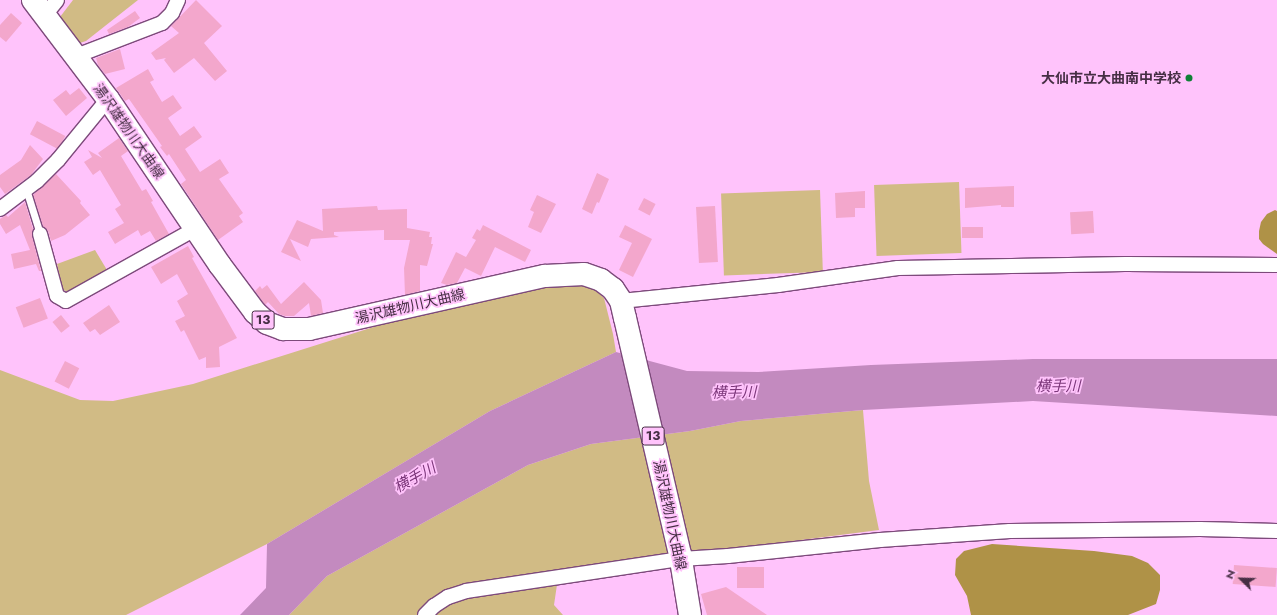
<!DOCTYPE html>
<html>
<head>
<meta charset="utf-8">
<style>
  body { margin:0 }
  #map { position:relative; width:1277px; height:615px; overflow:hidden; background:#ffc3fb; font-family:Jost,"Noto Sans JP",sans-serif }
  div>[style] { position:absolute }
  .green>* { inset:0; background:#d1bb85; transform-origin:0 0 }
  .forest>* { inset:0; background:#af9247 }
  .water>* { inset:0; background:#c38abf }
  .building>* { inset:0; background:#f3a7cc; transform-origin:0 0 }
  .roads { filter:drop-shadow(1px 0 #7d4a7b) drop-shadow(-1px 0 #7d4a7b) drop-shadow(0 1px #7d4a7b) drop-shadow(0 -1px #7d4a7b) }
  .service>* { height:7px; margin:-3.5px; padding:0 3.5px; transform-origin:3.5px; border-radius:3.5px; background:#fff }
  .minor>* { height:14px; margin:-7px; padding:0 7px; transform-origin:7px; border-radius:7px; background:#fff }
  .primary>* { height:22px; margin:-11px; padding:0 11px; transform-origin:11px; border-radius:11px; background:#fff }
  .dots>* { width:11px; height:11px; translate:-50% -50%; box-sizing:border-box; border:2px solid #ffc3fb; border-radius:50% }
  span { translate:-50% -50%; white-space:nowrap; text-align:center; line-height:1.15; -webkit-text-stroke:3.5px #ffc3fb; paint-order:stroke }
  .shield-label span { padding:1px 3px; background:#ffc3fb; border:1px solid; border-radius:3px; -webkit-text-stroke-width:0 }
  .shield-label { font-size:13px; color:#462e44; font-weight:700 }
  .poi-label { font-size:14px; color:#462e44; font-weight:700 }
  .right { translate:-100% -50%; text-align:right }
  .street-label { font-size:14px; color:#462e44 }
  .water-label { font-size:15px; color:#7c377a; font-style:italic }
  .north { position:absolute; left:1221px; top:559px; width:40px; height:40px; -webkit-text-stroke:3px #ffc3fb; paint-order:stroke; rotate:293deg; font-size:11px; font-weight:700; line-height:16px; text-align:center; color:#462e44 }
  .north::after { content:''; display:block; margin:auto; width:14px; height:18px; background:#462e44; clip-path:polygon(50% 0,100% 100%,50% 72%,0 100%) }
</style>
</head>
<body>
<div id="map">
  <div class="green">
    <div style="clip-path:polygon(73px 0,138px 0,86px 41px,77px 44px,60px 17px)"></div>
    <div style="left:959px;top:182px;width:71px;height:85px;rotate:88deg"></div>
    <div style="left:820px;top:190px;width:82px;height:99px;rotate:88deg"></div>
    <div style="clip-path:polygon(95px 250px,107px 270px,72px 291px,69px 292px,63px 290px,57px 264px)"></div>
    <div style="clip-path:polygon(589px 284px,604px 298px,613px 334px,616px 352px,490px 411px,267px 544px,126px 615px,0 615px,0 370px,80px 400px,113px 401px,193px 384px,399px 319px,554px 285px)"></div>
    <div style="clip-path:polygon(863px 410px,869px 481px,879px 530px,559px 571px,554px 605px,563px 615px,289px 615px,327px 576px,528px 465px,591px 444px,690px 431px,741px 421px)"></div>
  </div>
  <div class="forest">
    <div style="clip-path:polygon(1275px 210px,1277px 211px,1277px 254px,1263px 244px,1259px 239px,1259px 231px,1261px 222px,1267px 214px)"></div>
    <div style="clip-path:polygon(992px 544px,1094px 551px,1132px 556px,1148px 563px,1160px 575px,1160px 590px,1156px 604px,1128px 615px,971px 615px,967px 596px,955px 575px,956px 559px,964px 551px)"></div>
  </div>
  <div class="water">
    <div style="clip-path:polygon(616px 352px,687px 371px,758px 372px,871px 365px,1033px 359px,1277px 359px,1277px 416px,1033px 401px,863px 410px,741px 421px,690px 431px,591px 444px,528px 465px,327px 576px,289px 615px,240px 615px,266px 588px,267px 544px,490px 411px)"></div>
  </div>
  <div class="building">
    <div style="clip-path:polygon(196px 0,222px 26px,204px 43px,227px 71px,215px 81px,194px 58px,174px 73px,164px 60px,166px 58px,156px 60px,151px 53px,179px 33px,171px 26px)"></div>
    <div style="clip-path:polygon(135px 11px,140px 18px,128px 27px,109px 34px,107px 30px)"></div>
    <div style="clip-path:polygon(11px 13px,22px 23px,6px 42px,0 37px,0 25px)"></div>
    <div style="clip-path:polygon(120px 49px,125px 69px,105px 74px,98px 65px,96px 58px)"></div>
    <div style="clip-path:polygon(148px 69px,154px 80px,150px 82px,162px 102px,173px 95px,182px 108px,168px 118px,180px 136px,194px 126px,202px 137px,185px 149px,200px 172px,220px 159px,229px 173px,219px 179px,243px 213px,239px 216px,243px 222px,218px 240px,181px 184px,186px 180px,169px 154px,167px 156px,160px 147px,162px 146px,129px 99px,125px 101px,116px 88px)"></div>
    <div style="clip-path:polygon(79px 88px,87px 98px,66px 116px,53px 100px,66px 90px,70px 95px)"></div>
    <div style="left:37px;top:121px;width:32px;height:15px;rotate:28deg"></div>
    <div style="clip-path:polygon(119px 138px,128px 151px,121px 156px,142px 191px,146px 189px,153px 201px,151px 202px,169px 234px,156px 241px,150px 231px,141px 236px,138px 230px,115px 244px,108px 232px,124px 223px,115px 209px,121px 205px,100px 170px,93px 175px,84px 162px,92px 157px,88px 150px,102px 158px,98px 153px)"></div>
    <div style="clip-path:polygon(30px 145px,43px 159px,31px 175px,5px 194px,0 187px,0 175px,21px 160px)"></div>
    <div style="clip-path:polygon(597px 173px,609px 179px,599px 203px,597px 202px,592px 214px,582px 209px)"></div>
    <div style="clip-path:polygon(56px 174px,81px 201px,80px 203px,90px 215px,65px 235px,51px 241px,48px 231px,43px 226px,33px 195px)"></div>
    <div style="clip-path:polygon(1014px 186px,1014px 207px,1001px 207px,1001px 205px,965px 208px,965px 188px)"></div>
    <div style="clip-path:polygon(865px 191px,865px 208px,855px 208px,855px 217px,836px 218px,835px 193px)"></div>
    <div style="clip-path:polygon(537px 195px,556px 204px,541px 233px,528px 227px,534px 212px,530px 210px)"></div>
    <div style="left:644px;top:198px;width:13px;height:13px;rotate:27deg"></div>
    <div style="clip-path:polygon(25px 202px,33px 229px,32px 236px,41px 271px,39px 271px,36px 264px,14px 269px,11px 254px,30px 250px,20px 225px,6px 234px,0 224px,0 219px,6px 215px,8px 217px)"></div>
    <div style="clip-path:polygon(377px 206px,378px 210px,407px 209px,407px 228px,430px 232px,429px 237px,432px 237px,431px 244px,433px 244px,427px 266px,420px 265px,420px 291px,405px 295px,404px 268px,410px 240px,384px 240px,384px 230px,334px 232px,334px 235px,339px 237px,311px 239px,308px 247px,290px 239px,301px 261px,281px 252px,297px 220px,323px 231px,322px 209px)"></div>
    <div style="left:715px;top:206px;width:56px;height:19px;rotate:87deg"></div>
    <div style="left:1093px;top:211px;width:22px;height:23px;rotate:87deg"></div>
    <div style="clip-path:polygon(483px 225px,531px 250px,525px 262px,495px 247px,481px 276px,465px 268px,457px 283px,447px 285px,441px 283px,456px 252px,466px 257px,476px 240px,472px 238px,477px 229px,480px 231px)"></div>
    <div style="clip-path:polygon(625px 225px,652px 239px,633px 277px,619px 270px,632px 243px,619px 237px)"></div>
    <div style="left:962px;top:227px;width:21px;height:11px"></div>
    <div style="clip-path:polygon(188px 246px,194px 257px,192px 258px,237px 338px,219px 347px,220px 367px,206px 368px,206px 357px,199px 360px,184px 330px,181px 332px,175px 321px,185px 316px,177px 301px,188px 294px,177px 274px,161px 284px,151px 267px)"></div>
    <div style="clip-path:polygon(304px 282px,321px 300px,323px 313px,311px 316px,309px 303px,294px 316px,285px 316px,279px 314px,268px 302px,265px 305px,255px 291px,260px 286px,262px 289px,267px 285px,281px 304px)"></div>
    <div style="left:40px;top:298px;width:22px;height:26px;rotate:69deg"></div>
    <div style="clip-path:polygon(109px 305px,120px 322px,100px 335px,95px 329px,90px 332px,83px 323px)"></div>
    <div style="left:61px;top:315px;width:14px;height:11px;rotate:51deg"></div>
    <div style="left:65px;top:361px;width:16px;height:23px;rotate:27deg"></div>
    <div style="left:1234px;top:565px;width:43px;height:19px;rotate:4deg"></div>
    <div style="left:737px;top:567px;width:27px;height:21px"></div>
    <div style="clip-path:polygon(726px 587px,767px 615px,707px 615px,701px 594px)"></div>
  </div>
  <div class="roads">
    <div class="service">
      <div style="left:26px;top:189px;width:47px;rotate:72.7deg"></div>
    </div>
    <div class="minor">
      <div style="left:45px;top:15px;width:19px;rotate:-51deg"></div>
      <div style="left:76px;top:56px;width:92px;rotate:-21deg"></div>
      <div style="left:162px;top:23px;width:14px;rotate:-45deg"></div>
      <div style="left:172px;top:13px;width:14px;rotate:-65deg"></div>
      <div style="left:0;top:209px;width:46px;rotate:-37.1deg"></div>
      <div style="left:37px;top:181px;width:30px;rotate:-45deg"></div>
      <div style="left:58px;top:160px;width:79px;rotate:-50.7deg"></div>
      <div style="left:40px;top:234px;width:64px;rotate:74.7deg"></div>
      <div style="left:57px;top:296px;width:10px;rotate:29deg"></div>
      <div style="left:66px;top:301px;width:148px;rotate:-29.2deg"></div>
      <div style="left:621px;top:301px;width:158px;rotate:-5.8deg"></div>
      <div style="left:778px;top:285px;width:121px;rotate:-8.1deg"></div>
      <div style="left:898px;top:268px;width:229px;rotate:-1deg"></div>
      <div style="left:1127px;top:264px;width:150px;rotate:0.4deg"></div>
      <div style="left:425px;top:615px;width:13px;rotate:-45deg"></div>
      <div style="left:434px;top:606px;width:17px;rotate:-33deg"></div>
      <div style="left:448px;top:597px;width:19px;rotate:-18deg"></div>
      <div style="left:466px;top:591px;width:217px;rotate:-8.5deg"></div>
      <div style="left:681px;top:559px;width:47px;rotate:-3.7deg"></div>
      <div style="left:728px;top:556px;width:153px;rotate:-6deg"></div>
      <div style="left:880px;top:540px;width:130px;rotate:-4deg"></div>
      <div style="left:1010px;top:531px;width:190px;rotate:-0.6deg"></div>
      <div style="left:1200px;top:529px;width:77px;rotate:1.5deg"></div>
    </div>
    <div class="primary">
      <div style="left:33px;top:0;width:124px;rotate:52.9deg"></div>
      <div style="left:108px;top:99px;width:200px;rotate:56deg"></div>
      <div style="left:220px;top:265px;width:59px;rotate:53.3deg"></div>
      <div style="left:255px;top:312px;width:16px;rotate:43deg"></div>
      <div style="left:267px;top:323px;width:17px;rotate:21deg"></div>
      <div style="left:283px;top:329px;width:26px"></div>
      <div style="left:309px;top:329px;width:242px;rotate:-12.7deg"></div>
      <div style="left:545px;top:276px;width:39px;rotate:-3deg"></div>
      <div style="left:584px;top:274px;width:18px;rotate:19deg"></div>
      <div style="left:601px;top:280px;width:15px;rotate:37deg"></div>
      <div style="left:613px;top:289px;width:14px;rotate:56deg"></div>
      <div style="left:621px;top:301px;width:17px;rotate:77deg"></div>
      <div style="left:625px;top:318px;width:242px;rotate:76.9deg"></div>
      <div style="left:680px;top:554px;width:62px;rotate:80.7deg"></div>
    </div>
  </div>
  <div class="dots">
    <div style="left:1189px;top:78px;background:#0f8036"></div>
  </div>
  <div class="shield-label">
    <span style="left:263px;top:320px">13</span>
    <span style="left:653px;top:436px">13</span>
  </div>
  <div class="poi-label">
    <span class="right" style="left:1181px;top:78px">大仙市立大曲南中学校</span>
  </div>
  <div class="street-label">
    <span style="left:129px;top:131px;rotate:55deg">湯沢雄物川大曲線</span>
    <span style="left:410px;top:306px;rotate:-13deg">湯沢雄物川大曲線</span>
    <span style="left:670px;top:515px;rotate:78deg">湯沢雄物川大曲線</span>
  </div>
  <div class="water-label">
    <span style="left:1058px;top:387px">横手川</span>
    <span style="left:734px;top:393px;rotate:-1deg">横手川</span>
    <span style="left:415px;top:478px;rotate:-29deg">横手川</span>
  </div>
  <div class="north">N</div>
</div>
</body>
</html>
